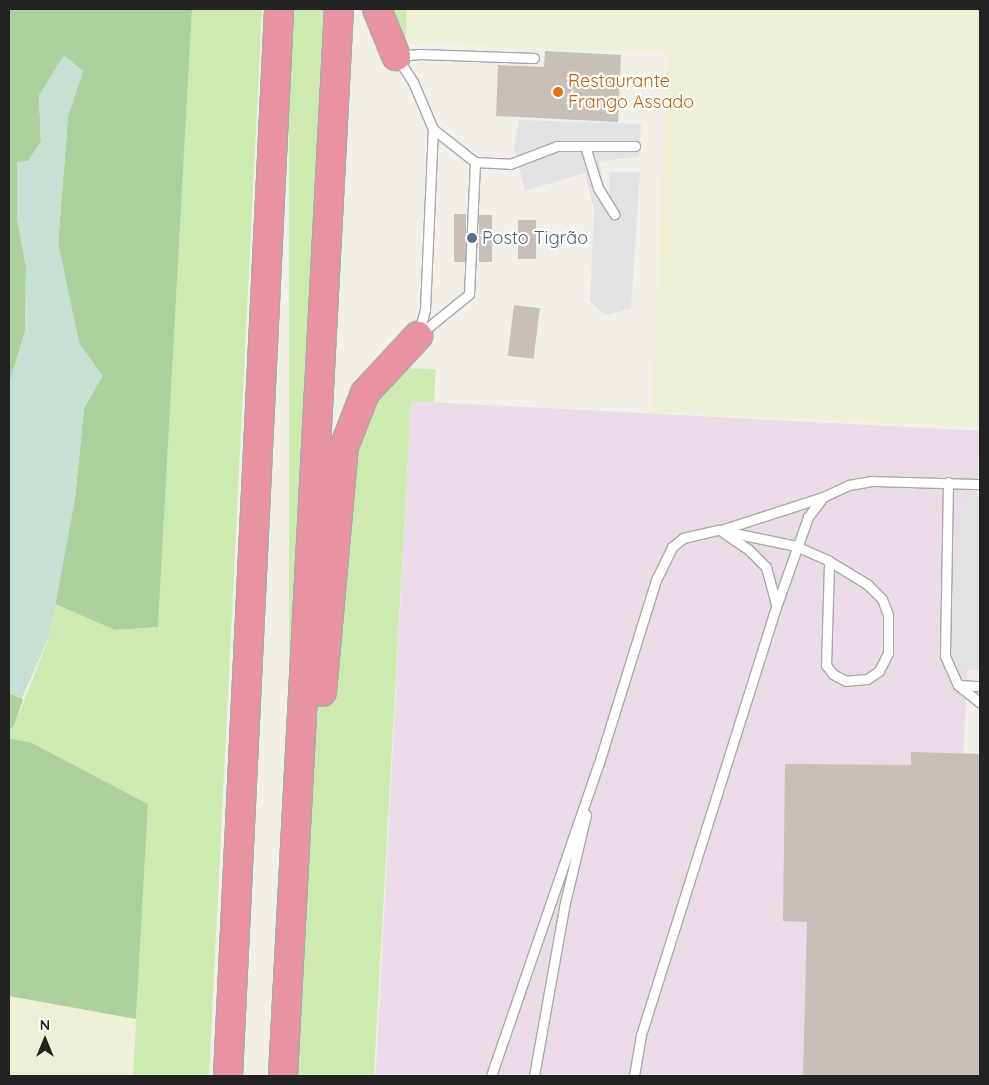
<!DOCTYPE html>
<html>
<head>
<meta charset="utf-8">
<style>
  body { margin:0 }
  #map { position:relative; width:989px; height:1085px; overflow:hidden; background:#f2efe9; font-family:Quicksand,sans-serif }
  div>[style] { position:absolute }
  .industrial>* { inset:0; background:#ebdbe8; transform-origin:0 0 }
  .farmland>* { inset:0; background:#eef0d5 }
  .grass>* { inset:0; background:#cdebb0; transform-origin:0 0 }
  .forest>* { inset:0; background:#add19e }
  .wetland>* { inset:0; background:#c6e0d4 }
  .parking>* { inset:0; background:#e2e2e2 }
  .building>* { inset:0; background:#c7bfb8; transform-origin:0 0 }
  .roads { filter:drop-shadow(1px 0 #a9a9a9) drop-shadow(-1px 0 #a9a9a9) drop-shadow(0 1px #a9a9a9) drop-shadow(0 -1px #a9a9a9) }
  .lane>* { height:9px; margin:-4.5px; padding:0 4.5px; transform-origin:4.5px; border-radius:4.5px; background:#fff }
  .highway>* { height:28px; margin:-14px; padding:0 14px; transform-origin:14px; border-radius:14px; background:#e892a2 }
  .dots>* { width:14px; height:14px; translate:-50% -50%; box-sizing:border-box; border:2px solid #fff; border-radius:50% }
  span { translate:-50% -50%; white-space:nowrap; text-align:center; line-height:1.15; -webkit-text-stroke:4.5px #fff; paint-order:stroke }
  .food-label { font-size:18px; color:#c56008 }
  .left { translate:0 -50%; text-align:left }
  .service-label { font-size:18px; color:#4e5e75 }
  .frame { position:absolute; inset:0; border:10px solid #222; pointer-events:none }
  .north { position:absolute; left:20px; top:1015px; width:50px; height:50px; -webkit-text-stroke:4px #fff; paint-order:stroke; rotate:0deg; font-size:14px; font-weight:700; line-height:20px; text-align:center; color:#222 }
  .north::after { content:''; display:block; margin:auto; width:18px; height:22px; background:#222; clip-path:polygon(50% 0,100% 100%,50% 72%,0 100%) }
</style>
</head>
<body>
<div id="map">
  <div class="industrial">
    <div style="left:411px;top:401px;width:570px;height:676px;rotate:3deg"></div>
  </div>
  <div class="farmland">
    <div style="clip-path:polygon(407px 9px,980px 9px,980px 427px,652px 412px,668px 52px,405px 44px)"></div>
    <div style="clip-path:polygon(9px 996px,136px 1019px,133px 1076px,9px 1076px)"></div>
  </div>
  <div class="grass">
    <div style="clip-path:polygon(192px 9px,262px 9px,209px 1076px,133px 1076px,148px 804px,32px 743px,9px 738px,9px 730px,14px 726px,50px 635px,55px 604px,115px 630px,158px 627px)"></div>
    <div style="left:289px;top:9px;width:38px;height:1068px"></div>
    <div style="clip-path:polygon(385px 9px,407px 9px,405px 44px)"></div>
    <div style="clip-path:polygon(401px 368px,436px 369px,434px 402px,411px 402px,374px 1076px,302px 1076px,317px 809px,349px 472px,375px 399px)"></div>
  </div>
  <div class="forest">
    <div style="clip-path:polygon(9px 9px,192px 9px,158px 627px,115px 630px,55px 604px,75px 498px,84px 408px,102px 376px,79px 343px,58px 244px,68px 116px,83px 71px,39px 95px,41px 142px,28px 161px,17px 163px,17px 218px,26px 266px,25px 332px,9px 384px)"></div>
    <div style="clip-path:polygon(9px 693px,23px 699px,14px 726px,9px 730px)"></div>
    <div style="clip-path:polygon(9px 738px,32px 743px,148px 804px,136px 1019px,9px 996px)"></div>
  </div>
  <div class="wetland">
    <div style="clip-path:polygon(64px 55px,83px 71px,68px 116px,58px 244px,79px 343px,103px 376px,84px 408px,75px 498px,50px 635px,22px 698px,9px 693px,9px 384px,25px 332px,26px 266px,17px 218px,17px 162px,28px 161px,41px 142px,39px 95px)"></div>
  </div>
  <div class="parking">
    <div style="clip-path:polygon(519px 120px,641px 124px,639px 157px,599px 161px,605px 192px,609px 192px,609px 172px,640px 172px,631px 309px,605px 315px,590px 301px,594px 209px,585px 173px,525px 191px,514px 147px)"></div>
    <div style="clip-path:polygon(980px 494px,980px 671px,970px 670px,955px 662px,950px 645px,960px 508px,966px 498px)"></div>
  </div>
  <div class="building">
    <div style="clip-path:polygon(545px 51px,621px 55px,618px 122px,496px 116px,498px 65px,544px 67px)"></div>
    <div style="left:454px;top:214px;width:12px;height:48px"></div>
    <div style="left:479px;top:215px;width:13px;height:47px"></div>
    <div style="left:518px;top:220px;width:18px;height:39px"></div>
    <div style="left:514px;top:305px;width:26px;height:51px;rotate:7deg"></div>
    <div style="clip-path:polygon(911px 752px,980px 754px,980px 1076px,803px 1076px,807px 922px,783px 921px,785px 764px,911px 765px)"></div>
  </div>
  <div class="roads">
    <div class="lane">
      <div style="left:433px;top:129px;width:53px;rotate:38.2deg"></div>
      <div style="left:475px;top:162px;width:35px;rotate:3deg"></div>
      <div style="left:510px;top:164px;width:50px;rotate:-21deg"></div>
      <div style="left:557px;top:146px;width:78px"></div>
      <div style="left:585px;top:146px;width:44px;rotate:72.8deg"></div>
      <div style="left:598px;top:188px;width:31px;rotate:58deg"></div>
      <div style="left:419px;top:332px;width:23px;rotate:-75deg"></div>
      <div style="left:425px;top:310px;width:181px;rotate:-87.5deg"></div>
      <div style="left:433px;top:129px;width:51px;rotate:-113.1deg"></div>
      <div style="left:413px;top:82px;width:31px;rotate:-123deg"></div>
      <div style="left:396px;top:56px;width:24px;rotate:-5deg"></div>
      <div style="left:420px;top:54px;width:114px;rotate:2deg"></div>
      <div style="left:420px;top:334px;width:63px;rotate:-39.2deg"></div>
      <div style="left:469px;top:294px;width:132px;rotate:-87.4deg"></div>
      <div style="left:948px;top:482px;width:174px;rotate:91deg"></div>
      <div style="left:945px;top:656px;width:32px;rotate:66deg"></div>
      <div style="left:958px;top:685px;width:28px;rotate:39deg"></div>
      <div style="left:721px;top:530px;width:107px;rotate:-17.9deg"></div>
      <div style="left:724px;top:533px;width:30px;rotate:34deg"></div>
      <div style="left:749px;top:550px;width:24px;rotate:45deg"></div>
      <div style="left:766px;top:567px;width:39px;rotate:75deg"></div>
      <div style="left:958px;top:685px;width:22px;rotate:3deg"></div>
      <div style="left:491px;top:1076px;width:328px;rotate:-71deg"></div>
      <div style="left:598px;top:766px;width:195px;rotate:-72.7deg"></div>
      <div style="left:656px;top:580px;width:37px;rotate:-64deg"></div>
      <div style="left:672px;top:547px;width:14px;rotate:-39deg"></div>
      <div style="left:683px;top:538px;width:37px;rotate:-13deg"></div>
      <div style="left:719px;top:530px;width:79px;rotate:11.7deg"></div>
      <div style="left:796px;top:546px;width:36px;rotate:24deg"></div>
      <div style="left:829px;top:561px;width:44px;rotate:31.2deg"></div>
      <div style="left:867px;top:584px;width:21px;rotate:45deg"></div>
      <div style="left:882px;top:599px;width:17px;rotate:69deg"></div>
      <div style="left:888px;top:615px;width:38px;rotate:90deg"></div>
      <div style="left:888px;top:653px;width:20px;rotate:117deg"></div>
      <div style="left:879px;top:671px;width:14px;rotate:146deg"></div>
      <div style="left:867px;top:679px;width:21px;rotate:175deg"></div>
      <div style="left:846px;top:681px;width:15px;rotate:-152deg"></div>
      <div style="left:833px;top:674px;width:11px;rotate:-128deg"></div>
      <div style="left:826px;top:665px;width:104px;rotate:-88.3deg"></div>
      <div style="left:534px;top:1076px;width:172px;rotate:-79.9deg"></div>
      <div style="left:564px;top:907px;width:95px;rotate:-76.6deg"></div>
      <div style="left:634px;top:1076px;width:42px;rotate:-80.3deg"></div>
      <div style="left:641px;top:1035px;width:449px;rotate:-72.5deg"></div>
      <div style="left:776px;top:607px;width:96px;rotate:-70.4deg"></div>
      <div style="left:808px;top:517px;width:25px;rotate:-53deg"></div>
      <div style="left:823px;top:497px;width:29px;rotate:-25deg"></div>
      <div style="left:849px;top:485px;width:23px;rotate:-10deg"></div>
      <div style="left:872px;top:481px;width:108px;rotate:1.6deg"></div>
    </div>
    <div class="highway">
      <div style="left:377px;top:9px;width:51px;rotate:68deg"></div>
      <div style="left:322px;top:692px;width:246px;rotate:-84.9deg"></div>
      <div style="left:344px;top:447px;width:58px;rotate:-68.7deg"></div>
      <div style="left:365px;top:393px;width:78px;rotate:-47.1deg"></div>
      <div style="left:228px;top:1076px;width:1068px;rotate:-87.26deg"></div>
      <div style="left:283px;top:1076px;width:1068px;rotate:-87deg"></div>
    </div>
  </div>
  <div class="dots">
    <div style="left:558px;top:92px;background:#e8710a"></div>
    <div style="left:472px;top:238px;background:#5c6f8a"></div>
  </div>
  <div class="food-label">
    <span class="left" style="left:568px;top:92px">Restaurante<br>Frango Assado</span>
  </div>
  <div class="service-label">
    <span class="left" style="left:482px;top:238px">Posto Tigrão</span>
  </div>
  <div class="frame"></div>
  <div class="north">N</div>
</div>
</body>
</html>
